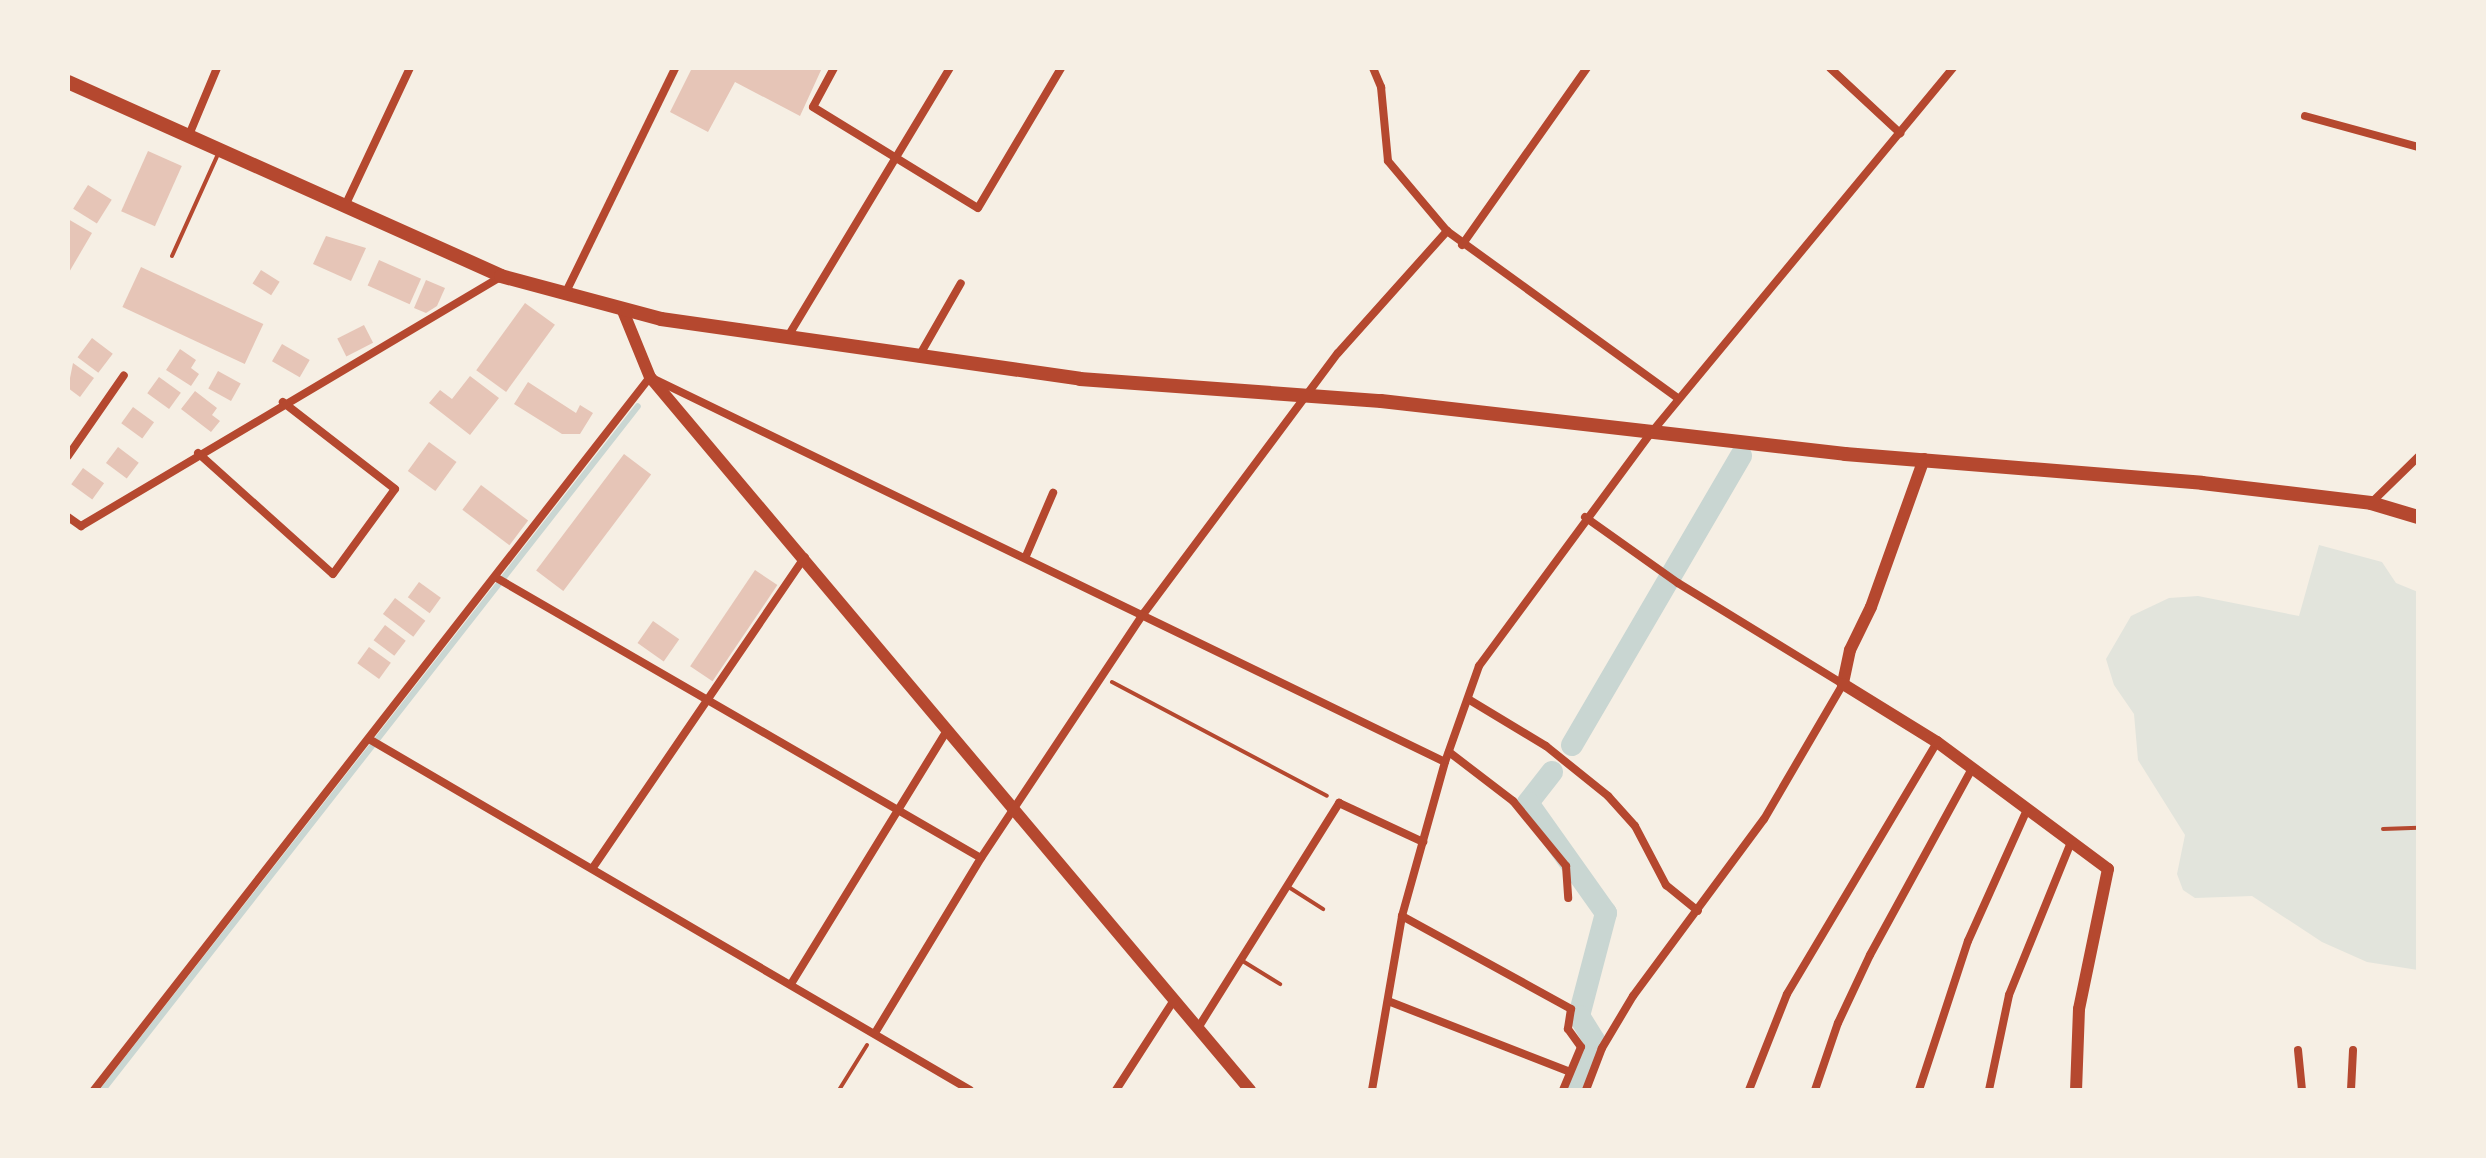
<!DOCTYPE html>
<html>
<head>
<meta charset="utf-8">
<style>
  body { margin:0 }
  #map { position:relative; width:2486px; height:1158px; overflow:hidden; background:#f6efe4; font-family:"Alegreya Sans",sans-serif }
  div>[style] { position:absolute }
  .green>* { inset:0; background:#e2e4dc }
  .stream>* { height:6px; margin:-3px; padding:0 3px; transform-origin:3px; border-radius:3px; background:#c9d6d2 }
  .canal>* { height:22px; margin:-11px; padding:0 11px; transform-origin:11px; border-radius:11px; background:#c9d6d2 }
  .building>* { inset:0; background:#e6c5b7; transform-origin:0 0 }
  .path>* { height:4px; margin:-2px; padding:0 2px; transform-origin:2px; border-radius:2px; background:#b5482f }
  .service>* { height:4px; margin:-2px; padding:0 2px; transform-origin:2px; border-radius:2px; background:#b5482f }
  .minor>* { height:8px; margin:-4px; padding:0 4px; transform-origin:4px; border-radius:4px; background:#b5482f }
  .secondary>* { height:12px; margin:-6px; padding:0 6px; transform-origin:6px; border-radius:6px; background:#b5482f }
  .trunk>* { height:14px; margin:-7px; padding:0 7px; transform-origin:7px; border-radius:7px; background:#b5482f }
  span { translate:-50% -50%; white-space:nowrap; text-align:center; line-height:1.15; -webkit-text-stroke:7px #f6efe4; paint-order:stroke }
  .frame { position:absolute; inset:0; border:70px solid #f6efe4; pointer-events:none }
</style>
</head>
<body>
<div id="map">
  <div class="green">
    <div style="clip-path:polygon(2319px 545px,2382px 562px,2396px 583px,2418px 592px,2418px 970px,2367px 962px,2322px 942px,2252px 896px,2195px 898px,2183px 890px,2177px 874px,2185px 835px,2138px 760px,2134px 714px,2114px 685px,2106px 659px,2131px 616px,2169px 598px,2198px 596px,2299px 616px)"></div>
  </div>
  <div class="stream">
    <div style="left:103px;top:1090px;width:868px;rotate:-51.97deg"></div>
  </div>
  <div class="canal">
    <div style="left:1572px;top:745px;width:335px;rotate:-59.7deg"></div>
    <div style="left:1552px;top:772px;width:39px;rotate:128deg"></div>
    <div style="left:1528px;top:803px;width:135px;rotate:54.7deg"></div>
    <div style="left:1606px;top:913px;width:106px;rotate:104.7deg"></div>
    <div style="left:1579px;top:1016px;width:28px;rotate:58deg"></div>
    <div style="left:1594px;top:1040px;width:54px;rotate:111.8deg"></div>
  </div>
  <div class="building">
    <div style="clip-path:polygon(692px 68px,822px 68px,800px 116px,735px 82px,708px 132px,670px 112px)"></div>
    <div style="left:148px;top:151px;width:37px;height:66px;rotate:24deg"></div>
    <div style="left:88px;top:185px;width:28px;height:28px;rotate:32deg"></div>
    <div style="clip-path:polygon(68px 219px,92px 233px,68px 274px)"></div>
    <div style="clip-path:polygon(326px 236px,366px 248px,351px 281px,313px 264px)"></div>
    <div style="left:379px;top:260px;width:46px;height:28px;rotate:24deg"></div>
    <div style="left:141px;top:267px;width:135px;height:44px;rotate:25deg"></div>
    <div style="left:261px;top:270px;width:22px;height:16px;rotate:32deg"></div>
    <div style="clip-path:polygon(426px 280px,445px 288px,437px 306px,426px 313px,414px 308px)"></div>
    <div style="left:525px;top:303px;width:37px;height:83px;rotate:36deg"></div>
    <div style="left:364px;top:325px;width:20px;height:30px;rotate:63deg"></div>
    <div style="left:92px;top:338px;width:26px;height:24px;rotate:37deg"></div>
    <div style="left:282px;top:344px;width:32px;height:20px;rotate:30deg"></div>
    <div style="clip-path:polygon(180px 349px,196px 360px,191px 368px,199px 374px,191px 386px,166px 370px)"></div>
    <div style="clip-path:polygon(73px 363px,94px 378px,80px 397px,68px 388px)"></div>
    <div style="left:218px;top:371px;width:26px;height:20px;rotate:29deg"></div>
    <div style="clip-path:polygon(470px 376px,499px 398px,470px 435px,429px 403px,440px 390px,452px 399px)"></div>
    <div style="left:159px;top:377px;width:27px;height:20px;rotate:36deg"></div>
    <div style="clip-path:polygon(528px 382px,576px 413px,580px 405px,593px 413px,580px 434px,562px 434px,514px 404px)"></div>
    <div style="clip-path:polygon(195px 391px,217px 408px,212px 415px,220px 421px,211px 432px,181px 409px)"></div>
    <div style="left:133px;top:407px;width:26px;height:20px;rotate:36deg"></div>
    <div style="left:429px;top:442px;width:34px;height:36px;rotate:36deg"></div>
    <div style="left:118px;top:447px;width:26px;height:20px;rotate:37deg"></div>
    <div style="left:624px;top:454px;width:34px;height:146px;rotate:37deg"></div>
    <div style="left:83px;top:468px;width:26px;height:20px;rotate:36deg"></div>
    <div style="left:481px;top:485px;width:59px;height:31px;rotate:37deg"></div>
    <div style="left:755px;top:570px;width:27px;height:116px;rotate:34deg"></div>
    <div style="left:419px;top:582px;width:27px;height:19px;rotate:36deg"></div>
    <div style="left:395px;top:598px;width:38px;height:20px;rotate:37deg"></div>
    <div style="left:653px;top:621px;width:32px;height:27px;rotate:35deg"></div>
    <div style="left:385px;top:625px;width:26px;height:19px;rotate:37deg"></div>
    <div style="left:369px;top:647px;width:27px;height:20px;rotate:36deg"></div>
  </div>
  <div class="path">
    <div style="left:1112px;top:682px;width:243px;rotate:27.9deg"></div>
    <div style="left:2383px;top:829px;width:35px;rotate:-2deg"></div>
    <div style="left:839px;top:1090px;width:53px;rotate:-58.1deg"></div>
  </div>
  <div class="service">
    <div style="left:172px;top:256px;width:114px;rotate:-65.7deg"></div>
    <div style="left:1287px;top:886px;width:43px;rotate:32.6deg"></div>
    <div style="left:1241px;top:960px;width:46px;rotate:31.6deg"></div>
  </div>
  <div class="minor">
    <div style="left:834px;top:68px;width:44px;rotate:118.3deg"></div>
    <div style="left:813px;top:107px;width:193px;rotate:31.5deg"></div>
    <div style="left:978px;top:208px;width:163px;rotate:-59.3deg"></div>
    <div style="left:1373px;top:68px;width:21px;rotate:67deg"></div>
    <div style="left:1381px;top:87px;width:74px;rotate:84.6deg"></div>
    <div style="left:1388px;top:161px;width:92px;rotate:49.9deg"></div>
    <div style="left:1447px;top:231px;width:286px;rotate:35.9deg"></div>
    <div style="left:1830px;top:68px;width:96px;rotate:42.9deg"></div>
    <div style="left:2305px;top:116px;width:117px;rotate:15.3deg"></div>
    <div style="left:189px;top:135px;width:73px;rotate:-67.3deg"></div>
    <div style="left:344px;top:208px;width:155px;rotate:-64.8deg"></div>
    <div style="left:1462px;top:245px;width:217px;rotate:-54.8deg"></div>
    <div style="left:565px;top:294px;width:251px;rotate:-64deg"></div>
    <div style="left:787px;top:338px;width:315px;rotate:-58.9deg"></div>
    <div style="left:918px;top:358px;width:86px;rotate:-60.2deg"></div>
    <div style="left:198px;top:453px;width:181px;rotate:41.9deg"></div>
    <div style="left:333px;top:574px;width:105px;rotate:-53.9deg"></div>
    <div style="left:395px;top:489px;width:142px;rotate:-142.2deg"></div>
    <div style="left:68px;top:456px;width:98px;rotate:-55.3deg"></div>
    <div style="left:2371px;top:503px;width:66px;rotate:-44.4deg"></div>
    <div style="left:68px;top:517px;width:16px;rotate:35deg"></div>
    <div style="left:81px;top:526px;width:487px;rotate:-30.7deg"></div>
    <div style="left:1585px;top:517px;width:114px;rotate:35.4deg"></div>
    <div style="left:1678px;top:583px;width:193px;rotate:31.5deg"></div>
    <div style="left:1843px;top:684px;width:156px;rotate:120.3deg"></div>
    <div style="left:1764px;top:819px;width:220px;rotate:126.5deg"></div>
    <div style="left:1633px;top:996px;width:61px;rotate:120.8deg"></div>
    <div style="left:1602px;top:1048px;width:45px;rotate:110.9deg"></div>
    <div style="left:1026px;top:556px;width:69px;rotate:-66.8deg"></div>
    <div style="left:495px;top:577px;width:561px;rotate:30.04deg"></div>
    <div style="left:1468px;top:699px;width:91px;rotate:31.1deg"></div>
    <div style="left:1546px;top:746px;width:80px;rotate:38.9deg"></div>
    <div style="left:1608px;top:796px;width:40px;rotate:48deg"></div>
    <div style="left:1635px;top:826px;width:67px;rotate:62.3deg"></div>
    <div style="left:1666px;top:885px;width:41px;rotate:39.1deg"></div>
    <div style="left:369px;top:739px;width:696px;rotate:30.29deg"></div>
    <div style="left:1449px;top:752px;width:81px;rotate:37.4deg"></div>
    <div style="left:1513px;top:801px;width:84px;rotate:50.8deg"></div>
    <div style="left:1566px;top:866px;width:32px;rotate:86deg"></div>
    <div style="left:594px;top:866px;width:374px;rotate:-55.7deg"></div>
    <div style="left:1402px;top:916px;width:193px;rotate:28.8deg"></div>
    <div style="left:1571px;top:1009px;width:20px;rotate:99deg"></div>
    <div style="left:1568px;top:1029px;width:22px;rotate:54deg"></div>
    <div style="left:1581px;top:1047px;width:47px;rotate:112.7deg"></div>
    <div style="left:791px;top:984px;width:299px;rotate:-58.4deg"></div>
    <div style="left:1388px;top:1001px;width:195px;rotate:21.3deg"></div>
    <div style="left:1198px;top:1028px;width:266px;rotate:-57.9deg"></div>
    <div style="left:1339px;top:803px;width:93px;rotate:24.9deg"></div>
    <div style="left:875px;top:1033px;width:205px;rotate:-58.8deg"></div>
    <div style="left:981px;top:858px;width:294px;rotate:-56.4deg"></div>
    <div style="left:1144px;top:613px;width:324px;rotate:-53.3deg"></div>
    <div style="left:1338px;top:353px;width:164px;rotate:-48.2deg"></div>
    <div style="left:2298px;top:1050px;width:40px;rotate:84.3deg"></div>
    <div style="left:94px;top:1090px;width:904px;rotate:-52.05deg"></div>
    <div style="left:650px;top:377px;width:883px;rotate:25.84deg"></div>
    <div style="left:1116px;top:1090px;width:107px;rotate:-57.2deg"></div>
    <div style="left:1372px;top:1090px;width:177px;rotate:-80.2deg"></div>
    <div style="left:1402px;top:916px;width:160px;rotate:-74.4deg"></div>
    <div style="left:1445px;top:762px;width:102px;rotate:-70.5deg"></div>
    <div style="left:1479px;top:666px;width:290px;rotate:-53.6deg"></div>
    <div style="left:1651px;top:433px;width:474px;rotate:-50.4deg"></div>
    <div style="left:1749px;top:1090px;width:103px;rotate:-68.4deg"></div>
    <div style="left:1787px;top:994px;width:293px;rotate:-59.2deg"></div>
    <div style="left:1815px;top:1090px;width:71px;rotate:-71.1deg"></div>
    <div style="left:1838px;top:1023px;width:75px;rotate:-64.8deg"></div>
    <div style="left:1870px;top:955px;width:212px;rotate:-61.3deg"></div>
    <div style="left:1919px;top:1090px;width:157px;rotate:-71.8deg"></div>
    <div style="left:1968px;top:941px;width:144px;rotate:-65.8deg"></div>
    <div style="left:1989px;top:1090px;width:97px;rotate:-78.1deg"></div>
    <div style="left:2009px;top:995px;width:165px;rotate:-67.9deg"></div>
    <div style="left:2351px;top:1090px;width:40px;rotate:-87.1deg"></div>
  </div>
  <div class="secondary">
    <div style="left:623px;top:311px;width:71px;rotate:67.8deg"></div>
    <div style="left:650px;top:377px;width:932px;rotate:49.92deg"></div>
    <div style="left:1924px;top:459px;width:157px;rotate:109.7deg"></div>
    <div style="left:1871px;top:607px;width:48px;rotate:116deg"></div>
    <div style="left:1850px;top:650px;width:35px;rotate:102deg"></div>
    <div style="left:1843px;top:684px;width:110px;rotate:31.7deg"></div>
    <div style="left:1937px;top:742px;width:213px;rotate:36.6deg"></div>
    <div style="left:2108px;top:869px;width:143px;rotate:101.7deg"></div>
    <div style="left:2079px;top:1009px;width:81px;rotate:92.1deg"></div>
  </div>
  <div class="trunk">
    <div style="left:68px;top:82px;width:474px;rotate:24.1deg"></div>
    <div style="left:501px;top:276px;width:166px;rotate:15deg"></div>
    <div style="left:661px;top:319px;width:423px;rotate:8.1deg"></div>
    <div style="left:1080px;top:379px;width:302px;rotate:4.2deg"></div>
    <div style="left:1381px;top:401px;width:467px;rotate:6.5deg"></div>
    <div style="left:1845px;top:454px;width:358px;rotate:4.6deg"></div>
    <div style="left:2202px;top:483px;width:170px;rotate:6.7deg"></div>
    <div style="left:2371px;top:503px;width:49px;rotate:16.6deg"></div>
  </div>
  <div class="frame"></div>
</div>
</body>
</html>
